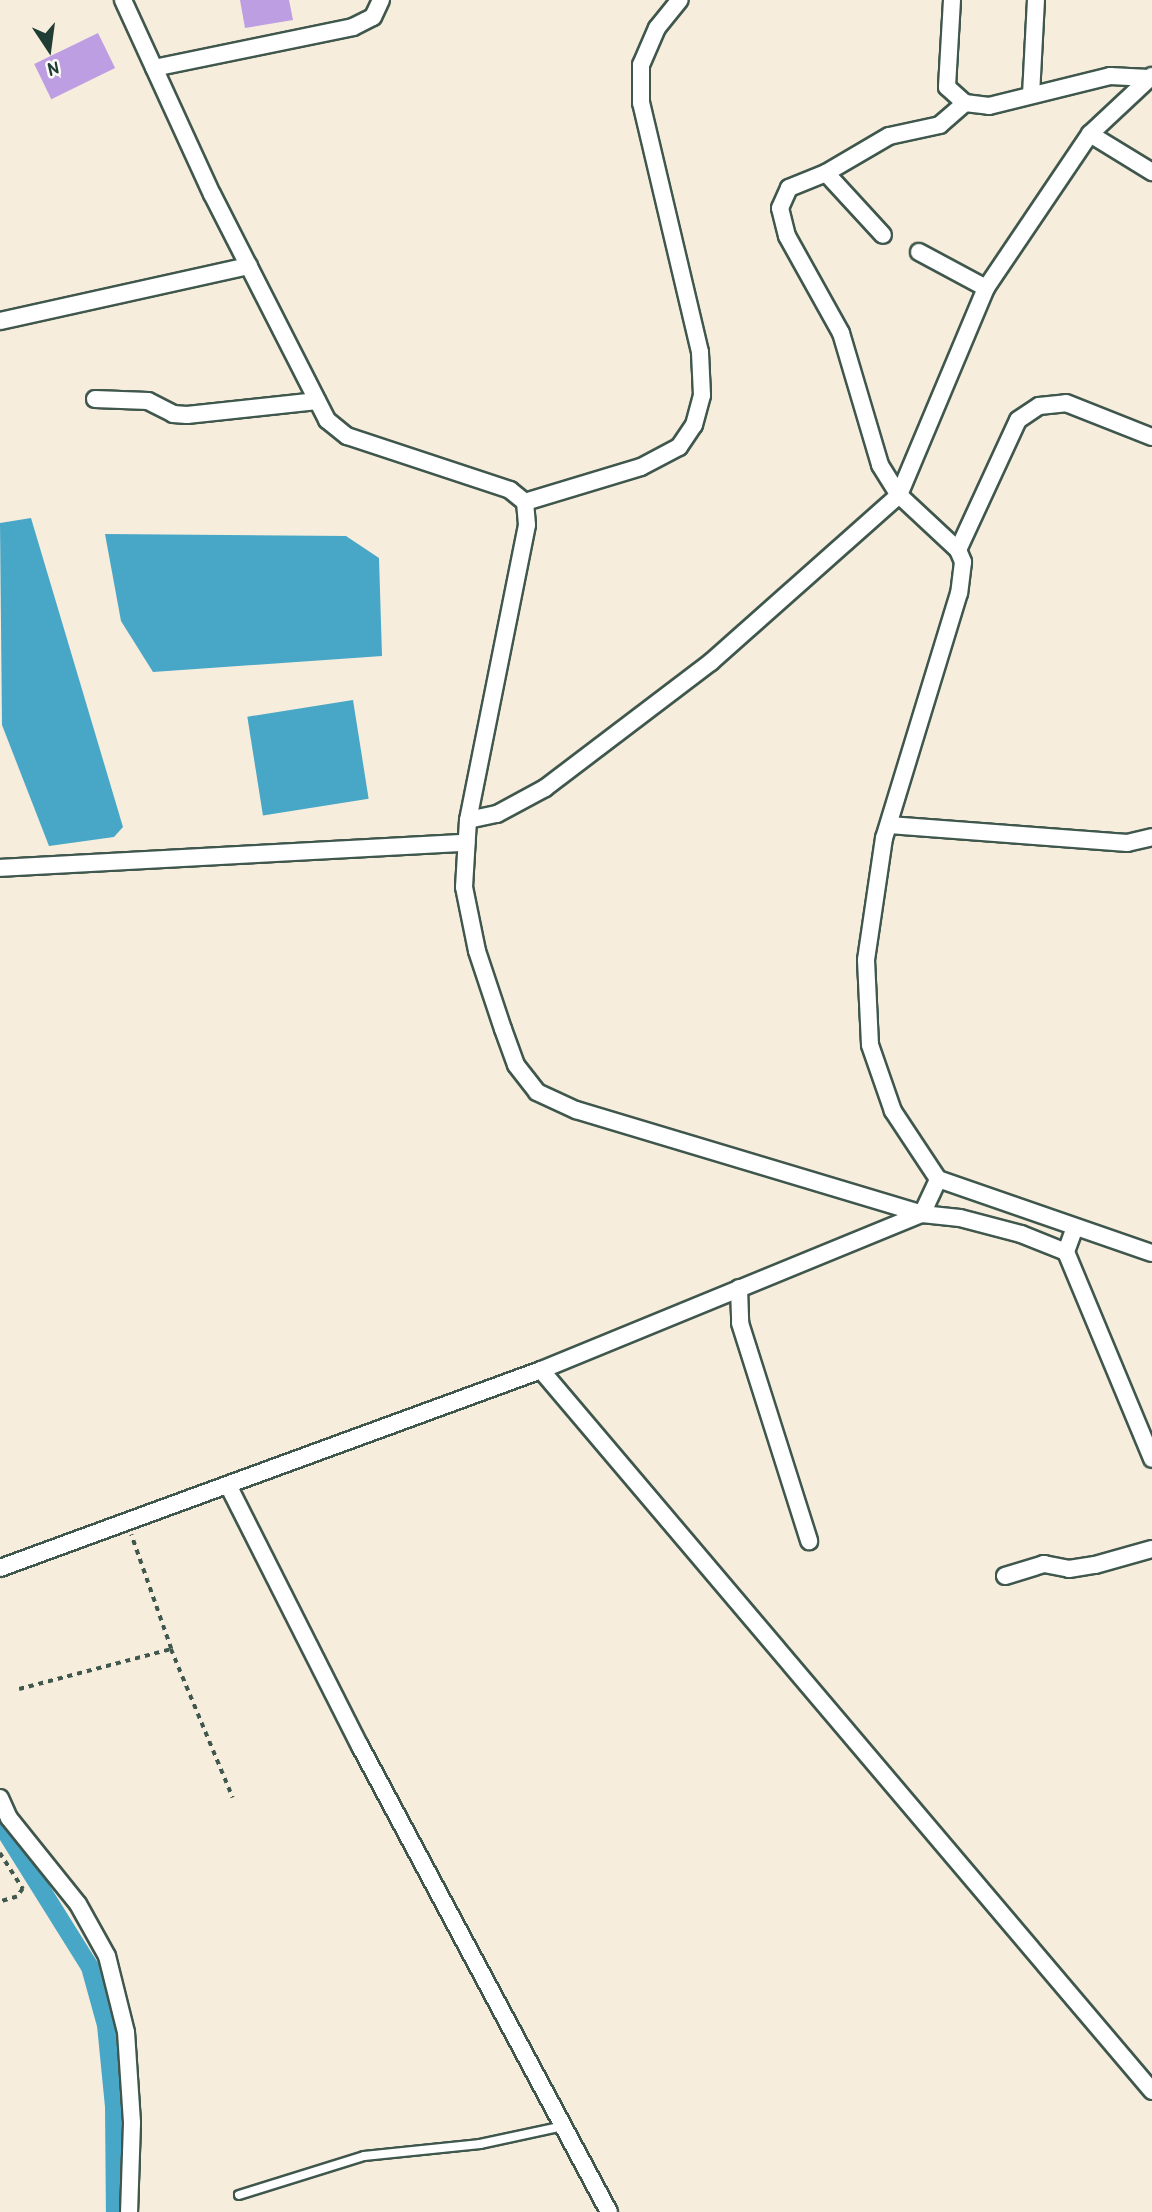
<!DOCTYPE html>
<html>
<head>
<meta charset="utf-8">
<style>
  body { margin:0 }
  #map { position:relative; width:1152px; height:2212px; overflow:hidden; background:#f7eddc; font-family:"Patrick Hand",sans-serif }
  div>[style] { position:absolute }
  .water>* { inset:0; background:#48a7c7; transform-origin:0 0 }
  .canal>* { height:18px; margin:-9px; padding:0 9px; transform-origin:9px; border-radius:9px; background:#48a7c7 }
  .building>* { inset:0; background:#bd9ee2; transform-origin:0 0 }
  .path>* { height:3.5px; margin-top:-1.75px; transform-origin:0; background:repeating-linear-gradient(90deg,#3f574d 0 5px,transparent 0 10px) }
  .roads { filter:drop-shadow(2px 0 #3f574d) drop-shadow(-2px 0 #3f574d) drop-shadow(0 2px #3f574d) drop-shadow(0 -2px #3f574d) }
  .lane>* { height:8px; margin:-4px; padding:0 4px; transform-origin:4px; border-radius:4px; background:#fff }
  .street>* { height:16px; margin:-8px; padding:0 8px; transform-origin:8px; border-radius:8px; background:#fff }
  span { translate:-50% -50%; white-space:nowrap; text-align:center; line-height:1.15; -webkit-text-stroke:5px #fdfcf7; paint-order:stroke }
  .north { position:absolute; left:14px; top:14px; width:70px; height:70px; -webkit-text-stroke:5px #fdfcf7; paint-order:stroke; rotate:167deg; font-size:19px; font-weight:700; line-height:28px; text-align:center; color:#1f3d34 }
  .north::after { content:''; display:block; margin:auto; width:24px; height:32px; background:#1f3d34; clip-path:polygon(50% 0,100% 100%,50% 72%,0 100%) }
</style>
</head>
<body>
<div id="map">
  <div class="water">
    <div style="clip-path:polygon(31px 518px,123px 827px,114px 837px,49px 846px,2px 725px,0 523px)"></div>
    <div style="clip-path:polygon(105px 534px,346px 536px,379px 558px,382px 656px,153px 672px,121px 621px)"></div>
    <div style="left:353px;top:700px;width:100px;height:107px;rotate:81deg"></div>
  </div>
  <div class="canal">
    <div style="left:0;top:1823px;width:170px;rotate:58deg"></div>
    <div style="left:90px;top:1967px;width:60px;rotate:74.6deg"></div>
    <div style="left:106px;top:2025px;width:81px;rotate:84.4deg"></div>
    <div style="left:114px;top:2106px;width:106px;rotate:89.5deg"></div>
  </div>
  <div class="building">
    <div style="clip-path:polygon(240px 0,289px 0,293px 20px,245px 28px)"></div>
    <div style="left:98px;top:33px;width:39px;height:71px;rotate:64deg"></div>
  </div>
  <div class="path">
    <div style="left:171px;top:1649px;width:161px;rotate:67.4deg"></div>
    <div style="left:19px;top:1689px;width:157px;rotate:-14.7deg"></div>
    <div style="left:171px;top:1649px;width:121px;rotate:-109.3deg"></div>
    <div style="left:0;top:1853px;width:43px;rotate:57.4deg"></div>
    <div style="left:23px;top:1889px;width:10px;rotate:127deg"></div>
    <div style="left:17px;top:1897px;width:18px;rotate:164deg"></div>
  </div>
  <div class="roads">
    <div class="lane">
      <div style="left:239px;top:2195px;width:131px;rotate:-17.3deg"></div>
      <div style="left:364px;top:2156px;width:117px;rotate:-5.9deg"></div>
      <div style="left:480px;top:2144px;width:85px;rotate:-12.2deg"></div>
    </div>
    <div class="street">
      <div style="left:123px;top:0;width:213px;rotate:65.4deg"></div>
      <div style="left:212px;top:194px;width:254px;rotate:63deg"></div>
      <div style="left:327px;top:420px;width:26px;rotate:39deg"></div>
      <div style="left:347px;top:436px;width:172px;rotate:18.3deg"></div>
      <div style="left:510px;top:490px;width:19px;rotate:39deg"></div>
      <div style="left:525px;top:502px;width:23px;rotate:85deg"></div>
      <div style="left:527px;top:525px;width:301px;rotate:101.3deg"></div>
      <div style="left:468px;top:820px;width:67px;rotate:93.4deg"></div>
      <div style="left:464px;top:887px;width:65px;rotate:78.5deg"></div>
      <div style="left:477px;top:951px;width:82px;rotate:71.6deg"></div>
      <div style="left:503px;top:1029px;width:38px;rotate:70deg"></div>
      <div style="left:516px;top:1065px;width:34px;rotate:52deg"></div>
      <div style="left:537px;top:1092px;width:43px;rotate:24.8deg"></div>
      <div style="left:576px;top:1110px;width:361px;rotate:16.7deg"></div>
      <div style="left:922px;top:1214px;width:38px;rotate:6deg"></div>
      <div style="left:960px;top:1218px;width:63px;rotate:14.7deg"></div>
      <div style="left:1021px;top:1234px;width:48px;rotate:21.8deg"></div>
      <div style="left:952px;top:0;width:87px;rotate:93.3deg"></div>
      <div style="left:947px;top:87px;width:24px;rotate:42deg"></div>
      <div style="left:965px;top:103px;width:24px;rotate:7deg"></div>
      <div style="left:989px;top:106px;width:125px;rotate:-13.9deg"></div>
      <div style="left:1110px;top:76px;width:39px;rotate:3deg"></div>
      <div style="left:154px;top:68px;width:203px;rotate:-11.6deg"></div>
      <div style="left:353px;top:27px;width:22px;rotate:-27deg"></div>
      <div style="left:373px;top:17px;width:19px;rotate:-65deg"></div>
      <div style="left:1031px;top:95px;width:95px;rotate:-87deg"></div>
      <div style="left:965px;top:103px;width:33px;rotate:139deg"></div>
      <div style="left:940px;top:125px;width:52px;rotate:167.8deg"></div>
      <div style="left:889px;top:136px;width:73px;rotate:149.6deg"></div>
      <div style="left:826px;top:173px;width:40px;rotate:158deg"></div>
      <div style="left:789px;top:188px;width:22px;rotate:114deg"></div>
      <div style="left:780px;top:208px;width:29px;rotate:76deg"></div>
      <div style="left:787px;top:236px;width:111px;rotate:60.9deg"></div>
      <div style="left:841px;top:333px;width:138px;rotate:73.5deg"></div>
      <div style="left:880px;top:465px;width:36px;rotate:58deg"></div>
      <div style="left:899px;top:495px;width:81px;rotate:43deg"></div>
      <div style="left:958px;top:550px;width:13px;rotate:67deg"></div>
      <div style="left:963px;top:562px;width:31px;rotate:97deg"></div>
      <div style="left:959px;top:593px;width:256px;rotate:107deg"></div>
      <div style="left:884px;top:838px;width:123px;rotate:98.4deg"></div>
      <div style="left:866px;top:960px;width:85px;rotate:87.3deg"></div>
      <div style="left:870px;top:1045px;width:70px;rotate:70.8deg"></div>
      <div style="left:893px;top:1111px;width:82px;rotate:56.5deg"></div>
      <div style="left:938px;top:1179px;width:226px;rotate:19.1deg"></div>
      <div style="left:1090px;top:134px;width:73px;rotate:31.5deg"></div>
      <div style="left:826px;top:173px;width:84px;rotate:47.4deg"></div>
      <div style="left:919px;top:252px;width:76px;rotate:28.2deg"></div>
      <div style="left:0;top:321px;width:255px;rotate:-12.5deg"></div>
      <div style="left:95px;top:399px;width:53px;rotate:2.2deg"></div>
      <div style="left:148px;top:401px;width:28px;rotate:27deg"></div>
      <div style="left:173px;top:414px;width:14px;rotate:4deg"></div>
      <div style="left:187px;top:415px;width:131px;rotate:-6.1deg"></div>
      <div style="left:525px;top:502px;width:121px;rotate:-16.8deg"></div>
      <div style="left:641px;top:467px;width:43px;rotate:-27.8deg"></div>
      <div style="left:679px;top:447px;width:27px;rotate:-56deg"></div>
      <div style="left:694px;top:425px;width:31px;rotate:-75deg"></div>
      <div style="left:702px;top:395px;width:43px;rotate:-92.7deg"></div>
      <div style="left:700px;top:352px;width:256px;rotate:-103.3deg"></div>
      <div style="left:641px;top:103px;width:38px;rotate:-90deg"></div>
      <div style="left:641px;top:65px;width:40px;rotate:-66.6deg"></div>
      <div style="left:657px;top:28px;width:36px;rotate:-51deg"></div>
      <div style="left:958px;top:550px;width:143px;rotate:-65.2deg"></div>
      <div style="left:1018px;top:420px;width:25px;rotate:-34deg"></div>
      <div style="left:1039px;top:406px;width:27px;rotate:-6deg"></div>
      <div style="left:1066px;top:403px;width:92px;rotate:21.6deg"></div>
      <div style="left:468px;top:820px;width:30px;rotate:-12deg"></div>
      <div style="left:497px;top:814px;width:55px;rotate:-28.4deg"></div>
      <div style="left:545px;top:788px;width:208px;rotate:-37.2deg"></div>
      <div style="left:711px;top:662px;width:251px;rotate:-41.6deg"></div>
      <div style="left:899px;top:495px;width:225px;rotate:-67.2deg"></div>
      <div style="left:986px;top:288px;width:186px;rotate:-56deg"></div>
      <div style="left:1090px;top:134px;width:85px;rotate:-43.1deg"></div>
      <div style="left:889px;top:825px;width:239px;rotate:4.3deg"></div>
      <div style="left:1127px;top:843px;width:26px;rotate:-13deg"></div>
      <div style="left:0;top:868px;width:467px;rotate:-3.1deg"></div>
      <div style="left:1075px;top:1227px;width:27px;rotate:110deg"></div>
      <div style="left:1066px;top:1252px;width:224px;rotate:67.4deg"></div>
      <div style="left:739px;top:1288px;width:35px;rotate:88deg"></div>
      <div style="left:740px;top:1323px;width:229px;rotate:72.4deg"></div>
      <div style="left:541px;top:1370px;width:945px;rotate:49.72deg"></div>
      <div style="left:229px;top:1487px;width:290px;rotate:63.2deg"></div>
      <div style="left:360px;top:1746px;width:528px;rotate:61.88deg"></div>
      <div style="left:0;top:1568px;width:576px;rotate:-20.1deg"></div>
      <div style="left:541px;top:1370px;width:412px;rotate:-22.3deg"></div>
      <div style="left:922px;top:1214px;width:38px;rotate:-65deg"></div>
      <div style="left:1005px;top:1576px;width:41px;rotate:-17.1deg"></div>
      <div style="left:1044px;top:1564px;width:25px;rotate:11deg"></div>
      <div style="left:1069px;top:1569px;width:26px;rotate:-9deg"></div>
      <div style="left:1095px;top:1565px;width:59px;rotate:-15.7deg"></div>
      <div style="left:0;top:1798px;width:22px;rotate:66deg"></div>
      <div style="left:9px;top:1818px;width:110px;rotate:51.3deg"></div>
      <div style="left:78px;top:1904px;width:60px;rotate:60.9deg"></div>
      <div style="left:107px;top:1956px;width:78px;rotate:76deg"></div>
      <div style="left:126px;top:2032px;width:91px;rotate:86.2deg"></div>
      <div style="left:132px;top:2123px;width:89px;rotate:91.9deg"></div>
    </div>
  </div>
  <div class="north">N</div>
</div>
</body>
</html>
